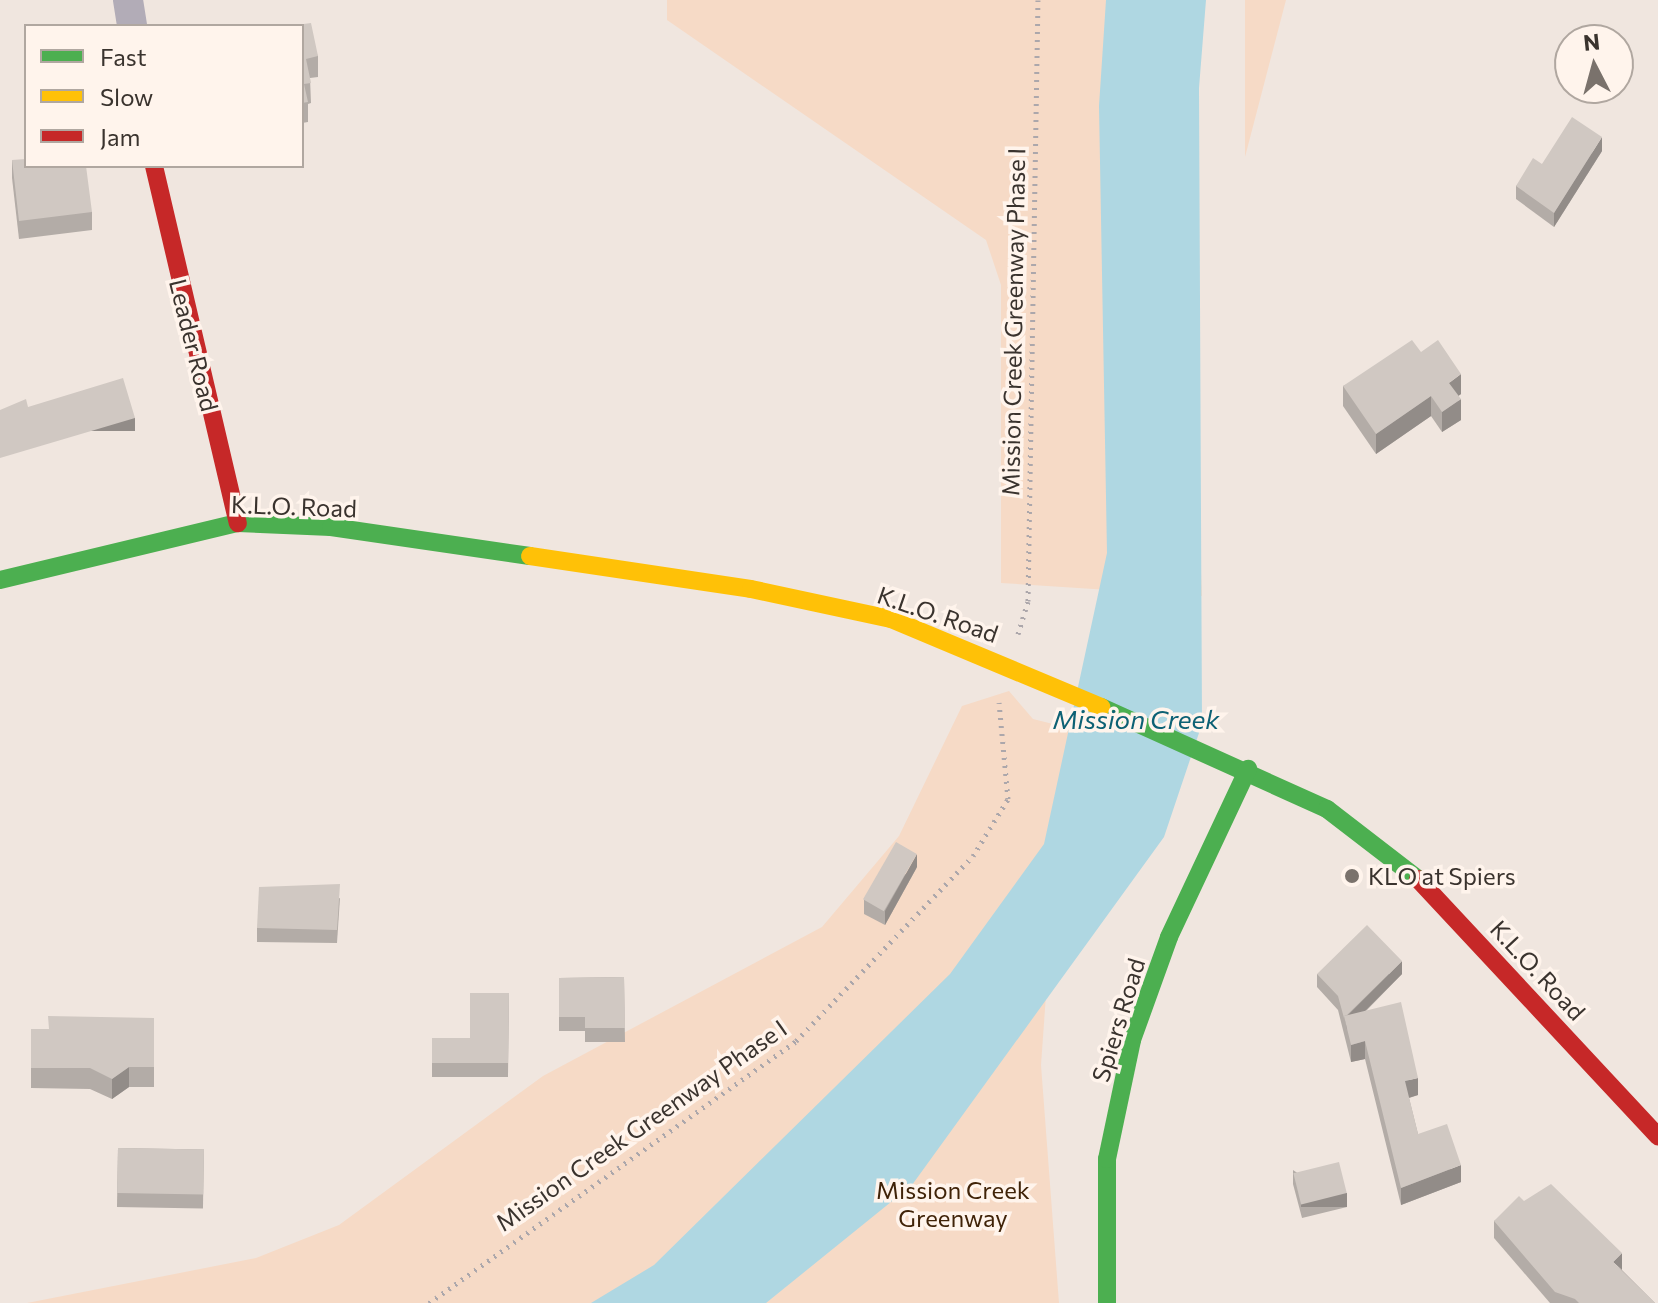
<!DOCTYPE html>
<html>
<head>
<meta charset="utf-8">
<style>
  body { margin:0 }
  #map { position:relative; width:1658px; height:1303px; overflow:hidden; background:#f0e6df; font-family:Commissioner,sans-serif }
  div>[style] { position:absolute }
  .green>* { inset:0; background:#f6dac6 }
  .water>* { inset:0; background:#afd7e2 }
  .path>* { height:5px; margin-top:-2.5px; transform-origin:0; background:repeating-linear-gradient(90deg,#aca7ab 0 2px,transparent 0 8px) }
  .street>* { height:30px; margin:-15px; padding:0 15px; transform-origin:15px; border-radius:15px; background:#b2acb7 }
  .fast>* { height:18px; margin:-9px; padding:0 9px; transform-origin:9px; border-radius:9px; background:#4caf50 }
  .slow>* { height:18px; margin:-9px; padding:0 9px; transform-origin:9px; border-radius:9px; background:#ffc107 }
  .jam>* { height:18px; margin:-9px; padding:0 9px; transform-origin:9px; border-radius:9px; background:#c62828 }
  .wall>* { inset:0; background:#b3aca7; transform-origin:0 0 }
  .shaded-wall>* { inset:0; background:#928c88; transform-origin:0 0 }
  .building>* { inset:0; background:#d0c8c2; transform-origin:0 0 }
  .dots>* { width:22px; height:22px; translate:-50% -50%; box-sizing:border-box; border:4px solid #fff4ec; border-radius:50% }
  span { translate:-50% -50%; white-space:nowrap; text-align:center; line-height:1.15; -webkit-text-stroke:7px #fff4ec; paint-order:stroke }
  .street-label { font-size:24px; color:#3a332e }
  .poi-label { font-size:24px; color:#3a332e }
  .left { translate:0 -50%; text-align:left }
  .park-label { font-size:24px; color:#402308 }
  .water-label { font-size:26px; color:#0d6174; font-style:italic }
  .legend { position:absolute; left:24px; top:24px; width:280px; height:144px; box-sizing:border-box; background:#fff4ec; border:2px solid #b0a7a0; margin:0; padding:10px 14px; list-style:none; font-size:24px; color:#3a332e }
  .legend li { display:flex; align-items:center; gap:16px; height:40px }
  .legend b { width:40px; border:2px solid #b0a7a0 }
  .north { position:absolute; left:1554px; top:24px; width:80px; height:80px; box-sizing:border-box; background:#fff4ec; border:2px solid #b0a7a0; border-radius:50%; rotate:354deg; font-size:22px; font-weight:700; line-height:32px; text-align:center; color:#3a332e }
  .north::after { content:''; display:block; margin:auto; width:28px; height:36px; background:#7a726c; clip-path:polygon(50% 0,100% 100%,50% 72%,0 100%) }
</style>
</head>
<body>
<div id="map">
  <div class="green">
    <div style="clip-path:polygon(667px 0,1187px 0,1189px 309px,1202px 596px,1001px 583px,1001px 285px,986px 240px,667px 20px)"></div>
    <div style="clip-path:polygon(1245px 0,1286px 0,1245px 157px)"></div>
    <div style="clip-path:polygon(1009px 691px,1033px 719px,1137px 745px,1046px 995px,1041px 1065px,1059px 1303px,27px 1303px,256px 1258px,339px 1225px,543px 1076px,822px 927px,899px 836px,962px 706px)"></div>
  </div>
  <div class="water">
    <div style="clip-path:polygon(1106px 0,1206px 0,1199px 88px,1202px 724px,1164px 837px,912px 1185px,766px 1303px,591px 1303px,654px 1265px,950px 974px,1044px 844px,1107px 553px,1099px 106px)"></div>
  </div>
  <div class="path">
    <div style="left:1018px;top:634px;width:34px;rotate:-73deg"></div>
    <div style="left:1028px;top:601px;width:601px;rotate:-89.05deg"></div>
    <div style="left:429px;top:1303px;width:451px;rotate:-35.5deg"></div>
    <div style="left:796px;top:1041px;width:256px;rotate:-46.3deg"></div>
    <div style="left:973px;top:856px;width:67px;rotate:-58.4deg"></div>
    <div style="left:1008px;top:799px;width:97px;rotate:-95.3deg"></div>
  </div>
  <div class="street">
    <div style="left:128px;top:0;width:26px;rotate:81deg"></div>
  </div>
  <div class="fast">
    <div style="left:0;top:580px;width:245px;rotate:-13.5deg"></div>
    <div style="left:238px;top:523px;width:93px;rotate:2.5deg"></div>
    <div style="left:331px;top:527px;width:201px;rotate:8.3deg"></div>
    <div style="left:1101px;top:707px;width:248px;rotate:24.3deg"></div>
    <div style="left:1327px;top:809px;width:115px;rotate:37.6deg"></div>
    <div style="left:1107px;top:1303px;width:144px;rotate:-90deg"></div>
    <div style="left:1107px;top:1159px;width:122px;rotate:-78.1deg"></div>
    <div style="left:1132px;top:1040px;width:109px;rotate:-70.2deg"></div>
    <div style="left:1169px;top:937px;width:186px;rotate:-64.8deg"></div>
  </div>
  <div class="slow">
    <div style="left:530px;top:556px;width:223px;rotate:8.5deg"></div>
    <div style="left:751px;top:589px;width:143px;rotate:12.1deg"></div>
    <div style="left:891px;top:619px;width:228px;rotate:22.7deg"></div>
  </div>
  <div class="jam">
    <div style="left:154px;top:166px;width:367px;rotate:76.8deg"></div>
    <div style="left:1418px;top:879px;width:352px;rotate:47deg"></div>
  </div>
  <div class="wall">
    <div style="clip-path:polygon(302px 26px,318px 56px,318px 77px,310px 78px,311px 103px,308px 104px,308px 122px,302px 123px)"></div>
    <div style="clip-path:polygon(1602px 151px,1554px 227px,1516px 199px,1516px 186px,1542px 164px)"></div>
    <div style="clip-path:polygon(12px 160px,92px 212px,92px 230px,19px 239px,12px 178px)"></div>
    <div style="clip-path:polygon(1421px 352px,1461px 394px,1458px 396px,1461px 420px,1442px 432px,1431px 416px,1376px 454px,1343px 406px,1343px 386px)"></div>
    <div style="clip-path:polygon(917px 867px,885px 925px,864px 914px,864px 900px)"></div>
    <div style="clip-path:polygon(340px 898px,337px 943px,257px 942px,257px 928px)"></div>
    <div style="clip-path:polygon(1317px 974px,1402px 974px,1366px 1011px,1418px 1095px,1409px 1098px,1418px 1134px,1461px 1182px,1401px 1205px,1365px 1059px,1351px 1062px,1338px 1010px,1317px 987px)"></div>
    <div style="clip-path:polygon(624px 977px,625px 1042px,585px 1042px,585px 1031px,559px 1031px,559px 978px)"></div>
    <div style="clip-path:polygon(509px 993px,508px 1077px,432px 1077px,432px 1038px,470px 1038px)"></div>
    <div style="clip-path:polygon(154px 1018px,154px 1087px,129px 1087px,112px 1099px,90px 1089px,31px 1088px,31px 1029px,49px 1029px)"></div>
    <div style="left:118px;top:1148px;width:86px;height:59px;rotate:1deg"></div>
    <div style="clip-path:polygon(1293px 1170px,1347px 1207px,1302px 1218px,1293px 1184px)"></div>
    <div style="clip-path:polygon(1524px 1201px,1622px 1270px,1655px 1303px,1550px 1303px,1494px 1238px,1494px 1221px)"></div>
  </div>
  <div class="shaded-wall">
    <div style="clip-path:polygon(1602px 137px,1602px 151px,1554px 227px,1554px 213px)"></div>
    <div style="clip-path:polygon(1461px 374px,1461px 394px,1449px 403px,1449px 383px)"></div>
    <div style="clip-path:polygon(1431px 396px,1431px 416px,1376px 454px,1376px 434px)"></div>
    <div style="clip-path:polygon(1461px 399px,1461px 420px,1442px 432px,1442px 412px)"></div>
    <div style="left:135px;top:418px;width:13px;height:141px;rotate:90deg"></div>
    <div style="clip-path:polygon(917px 854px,917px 867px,885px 925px,885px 911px)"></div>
    <div style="clip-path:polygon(1402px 961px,1402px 974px,1347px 1029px,1345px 1018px)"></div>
    <div style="clip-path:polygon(1365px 1041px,1365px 1059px,1351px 1062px,1351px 1045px)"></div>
    <div style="clip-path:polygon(129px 1067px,129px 1087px,112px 1099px,112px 1079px)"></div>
    <div style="clip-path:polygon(1418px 1078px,1418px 1095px,1405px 1099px,1405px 1081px)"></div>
    <div style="clip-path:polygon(1461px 1165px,1461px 1182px,1401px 1205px,1401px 1188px)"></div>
    <div style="left:1347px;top:1193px;width:14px;height:46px;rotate:90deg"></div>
    <div style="clip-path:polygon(1622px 1253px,1622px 1270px,1613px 1262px)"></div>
  </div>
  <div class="building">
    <div style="clip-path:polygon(311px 23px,318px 56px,306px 59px,311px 83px,304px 84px,308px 102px,302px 103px,302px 26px,289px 26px)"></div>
    <div style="clip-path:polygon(1572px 117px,1602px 137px,1554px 213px,1516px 186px,1533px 158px,1542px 164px)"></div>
    <div style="clip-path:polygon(26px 159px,26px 166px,86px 166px,92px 212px,19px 221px,12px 160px)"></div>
    <div style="clip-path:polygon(1412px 340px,1421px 352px,1438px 340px,1461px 374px,1449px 383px,1461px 399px,1442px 412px,1431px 396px,1376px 434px,1343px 386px)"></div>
    <div style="clip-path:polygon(123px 378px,135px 418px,0 458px,0 410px,26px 399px,28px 407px)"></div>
    <div style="left:896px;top:842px;width:24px;height:66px;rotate:30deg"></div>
    <div style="clip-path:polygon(340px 884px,337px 930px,257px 928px,259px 887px)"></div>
    <div style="clip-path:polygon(1367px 925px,1402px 961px,1347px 1015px,1344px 1016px,1344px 1018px,1338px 996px,1317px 974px)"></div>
    <div style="clip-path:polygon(624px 977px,625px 1028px,585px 1028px,585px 1017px,559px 1017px,559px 978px)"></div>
    <div style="clip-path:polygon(470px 993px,509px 993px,508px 1063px,432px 1063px,432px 1038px,470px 1038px)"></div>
    <div style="clip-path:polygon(1401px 1002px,1418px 1078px,1405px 1081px,1418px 1134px,1447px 1124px,1461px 1165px,1401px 1188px,1365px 1041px,1351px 1045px,1344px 1016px)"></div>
    <div style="clip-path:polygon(48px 1016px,154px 1018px,154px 1067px,129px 1067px,112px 1079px,90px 1068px,31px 1068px,31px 1029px,49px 1029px)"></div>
    <div style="left:118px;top:1148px;width:86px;height:45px;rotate:1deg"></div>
    <div style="left:1339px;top:1162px;width:32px;height:47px;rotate:76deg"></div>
    <div style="clip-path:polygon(1551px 1184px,1622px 1253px,1613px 1262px,1655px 1303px,1579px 1303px,1575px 1299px,1555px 1292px,1494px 1221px,1519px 1196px,1524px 1201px)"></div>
  </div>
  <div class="dots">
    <div style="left:1352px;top:876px;background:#7a726c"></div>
  </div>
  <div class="street-label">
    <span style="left:1013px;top:322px;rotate:-89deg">Mission Creek Greenway Phase I</span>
    <span style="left:194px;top:345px;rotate:76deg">Leader Road</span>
    <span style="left:294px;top:506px;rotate:2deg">K.L.O. Road</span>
    <span style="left:938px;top:614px;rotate:19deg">K.L.O. Road</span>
    <span style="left:1538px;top:970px;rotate:47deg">K.L.O. Road</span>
    <span style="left:1118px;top:1020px;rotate:-73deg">Spiers Road</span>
    <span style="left:641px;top:1125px;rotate:-35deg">Mission Creek Greenway Phase I</span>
  </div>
  <div class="poi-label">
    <span class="left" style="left:1368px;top:876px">KLO at Spiers</span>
  </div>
  <div class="park-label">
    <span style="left:953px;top:1204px">Mission Creek<br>Greenway</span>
  </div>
  <div class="water-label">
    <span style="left:1136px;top:719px">Mission Creek</span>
  </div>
  <ul class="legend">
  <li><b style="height:10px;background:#4caf50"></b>Fast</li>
  <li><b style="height:10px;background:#ffc107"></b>Slow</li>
  <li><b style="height:10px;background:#c62828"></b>Jam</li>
  </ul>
  <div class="north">N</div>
</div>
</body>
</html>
